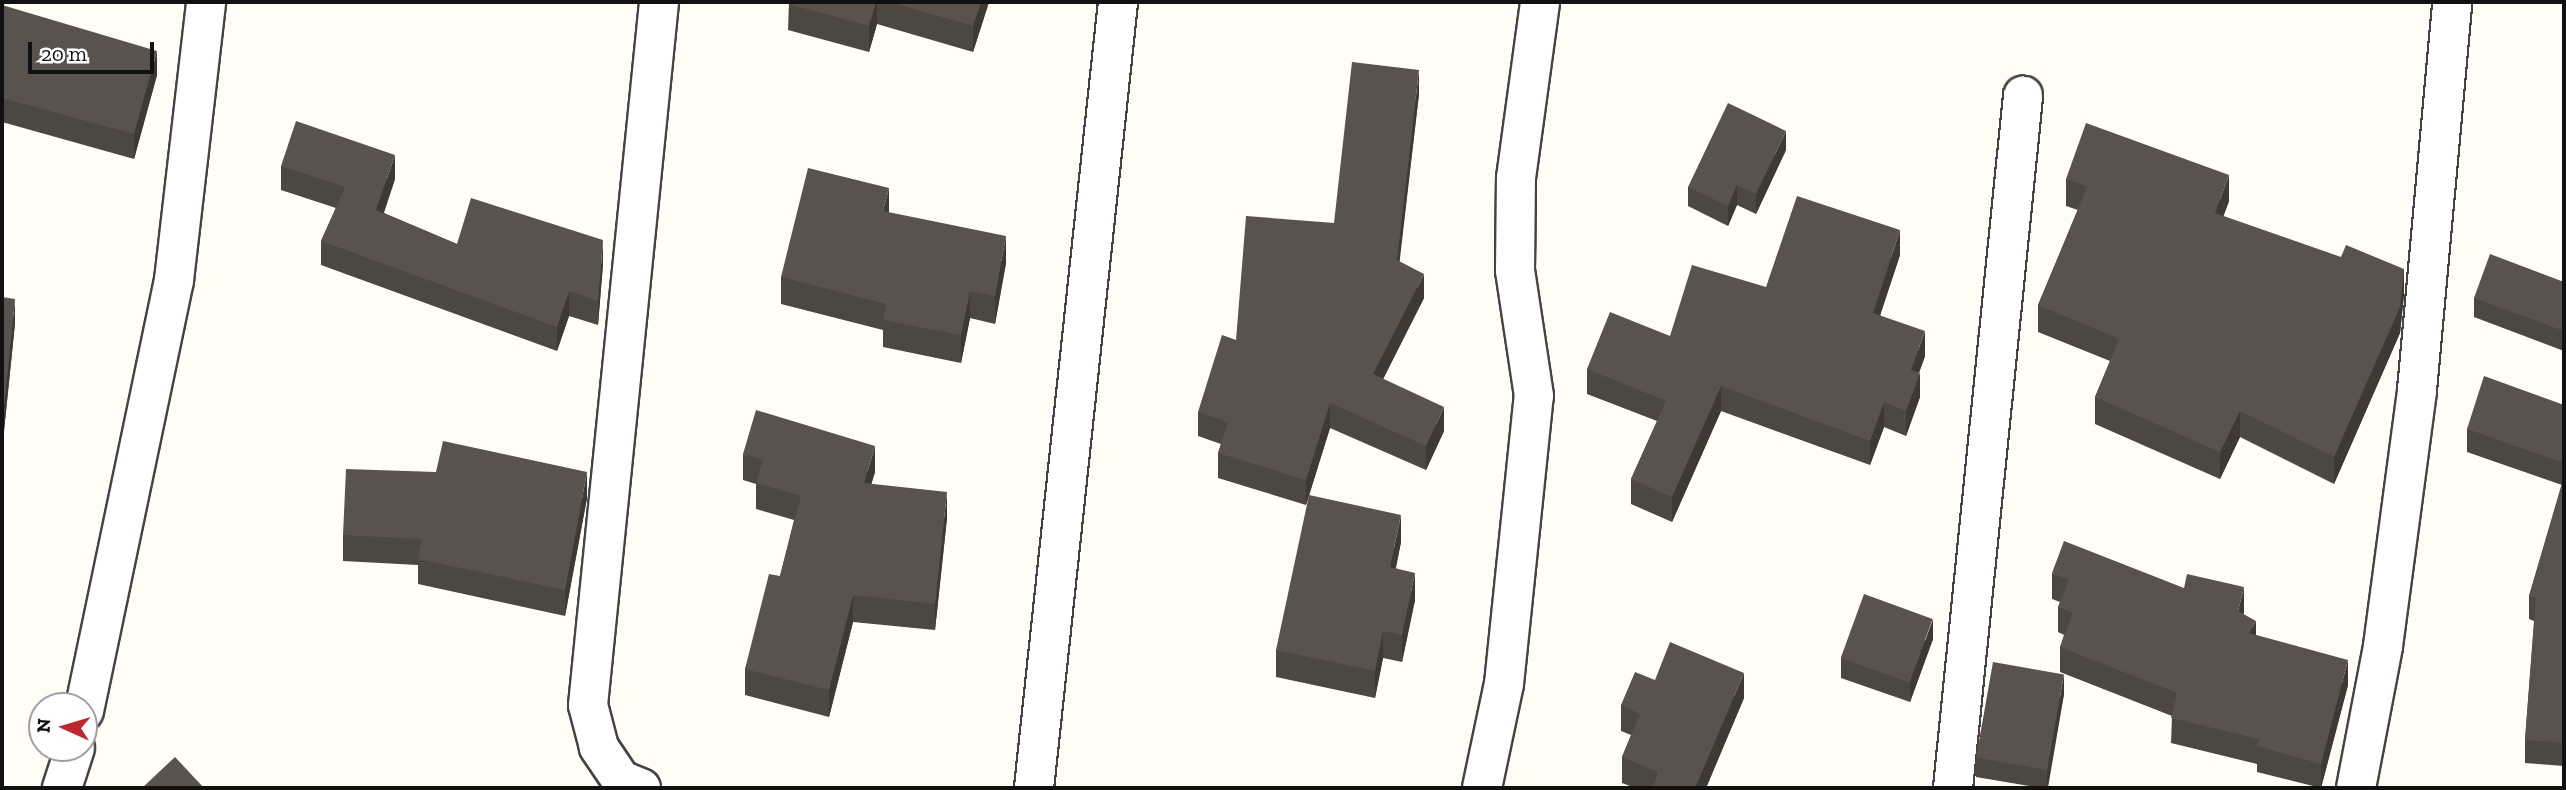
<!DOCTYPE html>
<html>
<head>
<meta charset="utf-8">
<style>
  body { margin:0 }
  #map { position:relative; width:2566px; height:790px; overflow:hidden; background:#fffdf5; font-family:"Zilla Slab",serif }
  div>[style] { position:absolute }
  .roads { filter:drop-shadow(2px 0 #444) drop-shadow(-2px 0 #444) drop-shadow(0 2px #444) drop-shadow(0 -2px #444) }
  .minor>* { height:38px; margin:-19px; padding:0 19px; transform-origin:19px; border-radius:19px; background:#fff }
  .wall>* { inset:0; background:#4d4742 }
  .shaded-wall>* { inset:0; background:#3f3936 }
  .building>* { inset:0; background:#5a524d; transform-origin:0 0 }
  span { translate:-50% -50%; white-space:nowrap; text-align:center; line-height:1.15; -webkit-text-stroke:7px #fff; paint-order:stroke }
  .frame { position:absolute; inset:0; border:4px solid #111; pointer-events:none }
  .north { position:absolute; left:28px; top:692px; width:70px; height:70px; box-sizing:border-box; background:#fff; border:2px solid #a0a0a0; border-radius:50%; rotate:274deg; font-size:19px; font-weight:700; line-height:28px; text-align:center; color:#111 }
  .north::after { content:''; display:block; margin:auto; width:24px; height:32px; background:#c4262e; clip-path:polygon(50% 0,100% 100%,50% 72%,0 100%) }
  .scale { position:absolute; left:28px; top:42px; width:126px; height:32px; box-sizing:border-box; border:4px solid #111; border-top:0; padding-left:9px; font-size:21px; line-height:24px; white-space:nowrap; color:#111; -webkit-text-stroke:5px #fff; paint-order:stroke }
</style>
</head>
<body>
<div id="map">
  <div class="roads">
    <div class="minor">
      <div style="left:84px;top:711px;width:440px;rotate:-78.2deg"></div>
      <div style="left:174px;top:280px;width:280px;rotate:-83.4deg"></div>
      <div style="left:62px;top:788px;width:42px;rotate:-72deg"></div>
      <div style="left:641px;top:788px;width:22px;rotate:-158deg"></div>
      <div style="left:621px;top:780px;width:40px;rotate:-124deg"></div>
      <div style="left:599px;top:747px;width:43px;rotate:-104.7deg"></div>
      <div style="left:588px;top:705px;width:707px;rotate:-84.23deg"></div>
      <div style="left:1034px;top:788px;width:790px;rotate:-83.9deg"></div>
      <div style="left:1482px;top:788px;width:106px;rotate:-78.1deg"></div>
      <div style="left:1504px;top:684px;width:290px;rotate:-84.1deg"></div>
      <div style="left:1534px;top:396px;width:126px;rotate:-98.6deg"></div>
      <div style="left:1515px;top:271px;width:93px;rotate:-89.4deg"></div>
      <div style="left:1516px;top:178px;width:178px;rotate:-82.2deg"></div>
      <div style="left:1953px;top:788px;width:696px;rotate:-84.22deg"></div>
      <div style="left:2356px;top:788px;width:145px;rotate:-79.2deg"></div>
      <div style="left:2383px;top:646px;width:258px;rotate:-82.4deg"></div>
      <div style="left:2417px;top:390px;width:390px;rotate:-84.8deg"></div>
    </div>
  </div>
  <div class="wall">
    <div style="clip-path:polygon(789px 2px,989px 2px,973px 52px,877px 24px,869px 52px,788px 30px)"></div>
    <div style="clip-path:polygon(2px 5px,157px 75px,134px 159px,2px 122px)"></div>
    <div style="clip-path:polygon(1419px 94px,1399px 262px,1424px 298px,1383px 379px,1444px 431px,1426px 470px,1330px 428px,1306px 505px,1218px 478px,1218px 453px,1221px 444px,1198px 436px,1198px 412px,1334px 223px)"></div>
    <div style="clip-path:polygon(1786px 150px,1756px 214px,1737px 205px,1728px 226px,1688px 206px,1688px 187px)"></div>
    <div style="clip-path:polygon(281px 166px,395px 179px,384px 213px,457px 244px,603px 264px,598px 325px,569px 316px,557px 351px,321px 265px,321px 241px,336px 208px,281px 190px)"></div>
    <div style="clip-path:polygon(2066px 179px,2229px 201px,2223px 216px,2404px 295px,2400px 333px,2334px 484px,2240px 437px,2220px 479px,2095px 424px,2095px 397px,2110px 361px,2038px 332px,2038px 305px,2078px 210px,2066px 206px)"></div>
    <div style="clip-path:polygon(889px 213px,1006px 263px,995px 324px,970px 318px,961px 363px,883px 347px,883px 330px,781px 304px,781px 277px)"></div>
    <div style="clip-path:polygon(1900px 255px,1880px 315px,1925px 356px,1919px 373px,1920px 397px,1906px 436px,1884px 427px,1870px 465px,1721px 411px,1672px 522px,1631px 504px,1631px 479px,1657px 421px,1587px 394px,1587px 369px,1670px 336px,1766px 287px)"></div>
    <div style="clip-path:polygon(2564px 282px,2564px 351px,2474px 317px,2474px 298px)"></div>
    <div style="clip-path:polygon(2px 297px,15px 323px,4px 431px,2px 431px)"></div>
    <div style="clip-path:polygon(2564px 405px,2564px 766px,2525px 763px,2525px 740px,2534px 621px,2529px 619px,2529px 596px,2562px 485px,2467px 452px,2467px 429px)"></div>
    <div style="clip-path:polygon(743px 454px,875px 472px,871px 484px,947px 518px,935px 630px,853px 622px,829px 717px,745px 695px,745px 669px,780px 576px,794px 520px,756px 509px,756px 484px,743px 480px)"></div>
    <div style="clip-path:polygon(587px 498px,565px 616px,418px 584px,418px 565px,343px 561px,343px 535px)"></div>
    <div style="clip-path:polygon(1401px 542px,1396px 568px,1415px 600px,1402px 662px,1383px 658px,1375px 698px,1276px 677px,1276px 650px)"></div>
    <div style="clip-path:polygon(2052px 573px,2244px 612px,2243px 614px,2256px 635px,2348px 685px,2321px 788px,2257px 772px,2257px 764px,2171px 743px,2172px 716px,2060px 672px,2060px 647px,2064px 635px,2058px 632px,2058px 607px,2060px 602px,2052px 599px)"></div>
    <div style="clip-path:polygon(1933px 639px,1910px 702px,1841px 678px,1841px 658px)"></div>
    <div style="clip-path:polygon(1655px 680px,1744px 698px,1706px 788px,1635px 788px,1622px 783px,1622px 757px,1631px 735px,1621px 731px,1621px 705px)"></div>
    <div style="clip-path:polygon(2064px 694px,2048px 788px,2041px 788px,1976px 777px,1976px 758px)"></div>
  </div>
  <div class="shaded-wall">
    <div style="clip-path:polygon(876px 2px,877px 2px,877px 24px,869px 52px,869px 26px)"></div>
    <div style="clip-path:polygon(981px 2px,989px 2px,973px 52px,973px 26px)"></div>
    <div style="clip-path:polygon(157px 51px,157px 75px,134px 159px,134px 134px)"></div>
    <div style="clip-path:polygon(1419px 70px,1419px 94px,1397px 284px,1397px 260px)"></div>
    <div style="clip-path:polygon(1786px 131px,1786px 150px,1756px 214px,1756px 194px)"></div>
    <div style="clip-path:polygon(395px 155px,395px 179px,376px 234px,376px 210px)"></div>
    <div style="clip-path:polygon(2229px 175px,2229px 201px,2215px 240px,2215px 213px)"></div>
    <div style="clip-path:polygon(1737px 185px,1737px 205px,1728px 226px,1728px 206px)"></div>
    <div style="clip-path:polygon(889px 188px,889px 216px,883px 211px)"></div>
    <div style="clip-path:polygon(1900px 230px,1900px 255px,1873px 337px,1873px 313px)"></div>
    <div style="clip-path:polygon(1006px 236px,1006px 263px,995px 324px,995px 296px)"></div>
    <div style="clip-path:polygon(603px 240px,603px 264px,598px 325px,598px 301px)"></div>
    <div style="clip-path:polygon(2404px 269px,2404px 295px,2400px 333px,2334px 484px,2334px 457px)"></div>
    <div style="clip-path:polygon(1424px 274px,1424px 298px,1373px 399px,1373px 374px)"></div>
    <div style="clip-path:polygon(569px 291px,569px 316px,557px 351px,557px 327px)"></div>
    <div style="clip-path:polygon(970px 291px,970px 318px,961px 363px,961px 335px)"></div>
    <div style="clip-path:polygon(15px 299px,15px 323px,4px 431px,4px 407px)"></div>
    <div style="clip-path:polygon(1925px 331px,1925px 356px,1911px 395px,1911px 370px)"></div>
    <div style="clip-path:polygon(1920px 373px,1920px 397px,1906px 436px,1906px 411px)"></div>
    <div style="clip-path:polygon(1721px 386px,1721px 411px,1672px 522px,1672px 497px)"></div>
    <div style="clip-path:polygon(1884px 402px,1884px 427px,1870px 465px,1870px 441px)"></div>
    <div style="clip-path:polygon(1330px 403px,1330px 428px,1306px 505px,1306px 480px)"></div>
    <div style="clip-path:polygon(1444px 407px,1444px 431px,1426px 470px,1426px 446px)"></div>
    <div style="clip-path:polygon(2240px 411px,2240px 437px,2220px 479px,2220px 452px)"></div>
    <div style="clip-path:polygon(875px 446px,875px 472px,864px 509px,864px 483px)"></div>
    <div style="clip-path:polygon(587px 472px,587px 498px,565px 616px,565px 590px)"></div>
    <div style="clip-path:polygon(947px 492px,947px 518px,935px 630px,935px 604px)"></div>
    <div style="clip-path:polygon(1401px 515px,1401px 542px,1390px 594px,1390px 567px)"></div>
    <div style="clip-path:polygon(1415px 573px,1415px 600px,1402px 662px,1402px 635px)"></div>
    <div style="clip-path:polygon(2244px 587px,2244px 612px,2238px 636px,2238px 611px)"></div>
    <div style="clip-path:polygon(853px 595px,853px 622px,829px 717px,829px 690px)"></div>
    <div style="clip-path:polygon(1933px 619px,1933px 639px,1910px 702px,1910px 682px)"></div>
    <div style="clip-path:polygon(2256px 621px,2256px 647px,2249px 633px)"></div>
    <div style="clip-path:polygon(1383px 631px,1383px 658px,1375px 698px,1375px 671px)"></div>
    <div style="clip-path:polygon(2348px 660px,2348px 685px,2321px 788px,2321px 764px)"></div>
    <div style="clip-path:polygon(1744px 673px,1744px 698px,1706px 788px,1695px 788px)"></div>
    <div style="clip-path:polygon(2064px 674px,2064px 694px,2047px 788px,2047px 770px)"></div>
  </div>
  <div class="building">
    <div style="clip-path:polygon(789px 2px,876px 2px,869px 26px,788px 4px)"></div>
    <div style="clip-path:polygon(890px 2px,981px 2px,973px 26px)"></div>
    <div style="clip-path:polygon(2px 5px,157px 51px,134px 134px,2px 98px)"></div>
    <div style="clip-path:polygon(1352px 62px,1419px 70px,1397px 260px,1424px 274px,1373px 374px,1444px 407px,1426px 446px,1330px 403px,1306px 480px,1218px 453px,1228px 422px,1198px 412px,1222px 335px,1236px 340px,1246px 216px,1334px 223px)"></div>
    <div style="clip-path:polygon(1728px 103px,1786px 131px,1756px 194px,1737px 185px,1728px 206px,1688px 187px)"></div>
    <div style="clip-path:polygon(296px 121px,395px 155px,376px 210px,457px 244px,471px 198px,603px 240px,598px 301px,569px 291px,557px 327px,321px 241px,345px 187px,281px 166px)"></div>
    <div style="clip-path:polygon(2086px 123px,2229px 175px,2215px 213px,2341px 257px,2346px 245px,2404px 269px,2400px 307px,2334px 457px,2240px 411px,2220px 452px,2095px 397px,2119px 339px,2038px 305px,2087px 187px,2066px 179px)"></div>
    <div style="clip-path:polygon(808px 168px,889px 188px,883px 211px,1006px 236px,995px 296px,970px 291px,961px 335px,883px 320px,886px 304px,781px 277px)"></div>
    <div style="clip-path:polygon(1797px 196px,1900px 230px,1873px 313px,1925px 331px,1911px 370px,1920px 373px,1906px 411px,1884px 402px,1870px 441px,1721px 386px,1672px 497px,1631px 479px,1666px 401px,1587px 369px,1610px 312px,1670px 336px,1692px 265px,1766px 287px)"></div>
    <div style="clip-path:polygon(2490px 254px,2564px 282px,2564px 331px,2474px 298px)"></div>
    <div style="clip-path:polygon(2px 297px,15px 299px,4px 407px,2px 407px)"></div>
    <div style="clip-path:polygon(2484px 376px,2564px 405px,2564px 463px,2467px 429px)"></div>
    <div style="clip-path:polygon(756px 410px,875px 446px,864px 483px,947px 492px,935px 604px,853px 595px,829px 690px,745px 669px,769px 574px,780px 576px,801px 496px,756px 483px,763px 460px,743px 454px)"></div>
    <div style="clip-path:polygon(443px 441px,587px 472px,565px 590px,418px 559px,422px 539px,343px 535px,346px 469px,436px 472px)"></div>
    <div style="clip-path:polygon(2564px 476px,2564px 743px,2525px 740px,2536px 598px,2529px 596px)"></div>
    <div style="clip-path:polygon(1309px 495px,1401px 515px,1390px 567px,1415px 573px,1402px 635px,1383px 631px,1375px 671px,1276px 650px)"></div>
    <div style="clip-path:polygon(2064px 541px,2184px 588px,2187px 574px,2244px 587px,2238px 611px,2256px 621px,2249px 633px,2348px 660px,2321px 764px,2257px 746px,2259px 739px,2171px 718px,2177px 693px,2060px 647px,2073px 613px,2058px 607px,2069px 580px,2052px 573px)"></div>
    <div style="left:1864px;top:594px;width:73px;height:68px;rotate:20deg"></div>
    <div style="clip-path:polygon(1670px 642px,1744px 673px,1695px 788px,1653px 788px,1658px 772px,1622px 757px,1640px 714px,1621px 705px,1635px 672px,1655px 680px)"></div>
    <div style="left:1993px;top:662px;width:72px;height:97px;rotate:10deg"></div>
    <div style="clip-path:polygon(175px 757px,204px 788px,142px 788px)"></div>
  </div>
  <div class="frame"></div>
  <div class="north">N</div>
  <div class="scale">20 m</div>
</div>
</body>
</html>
